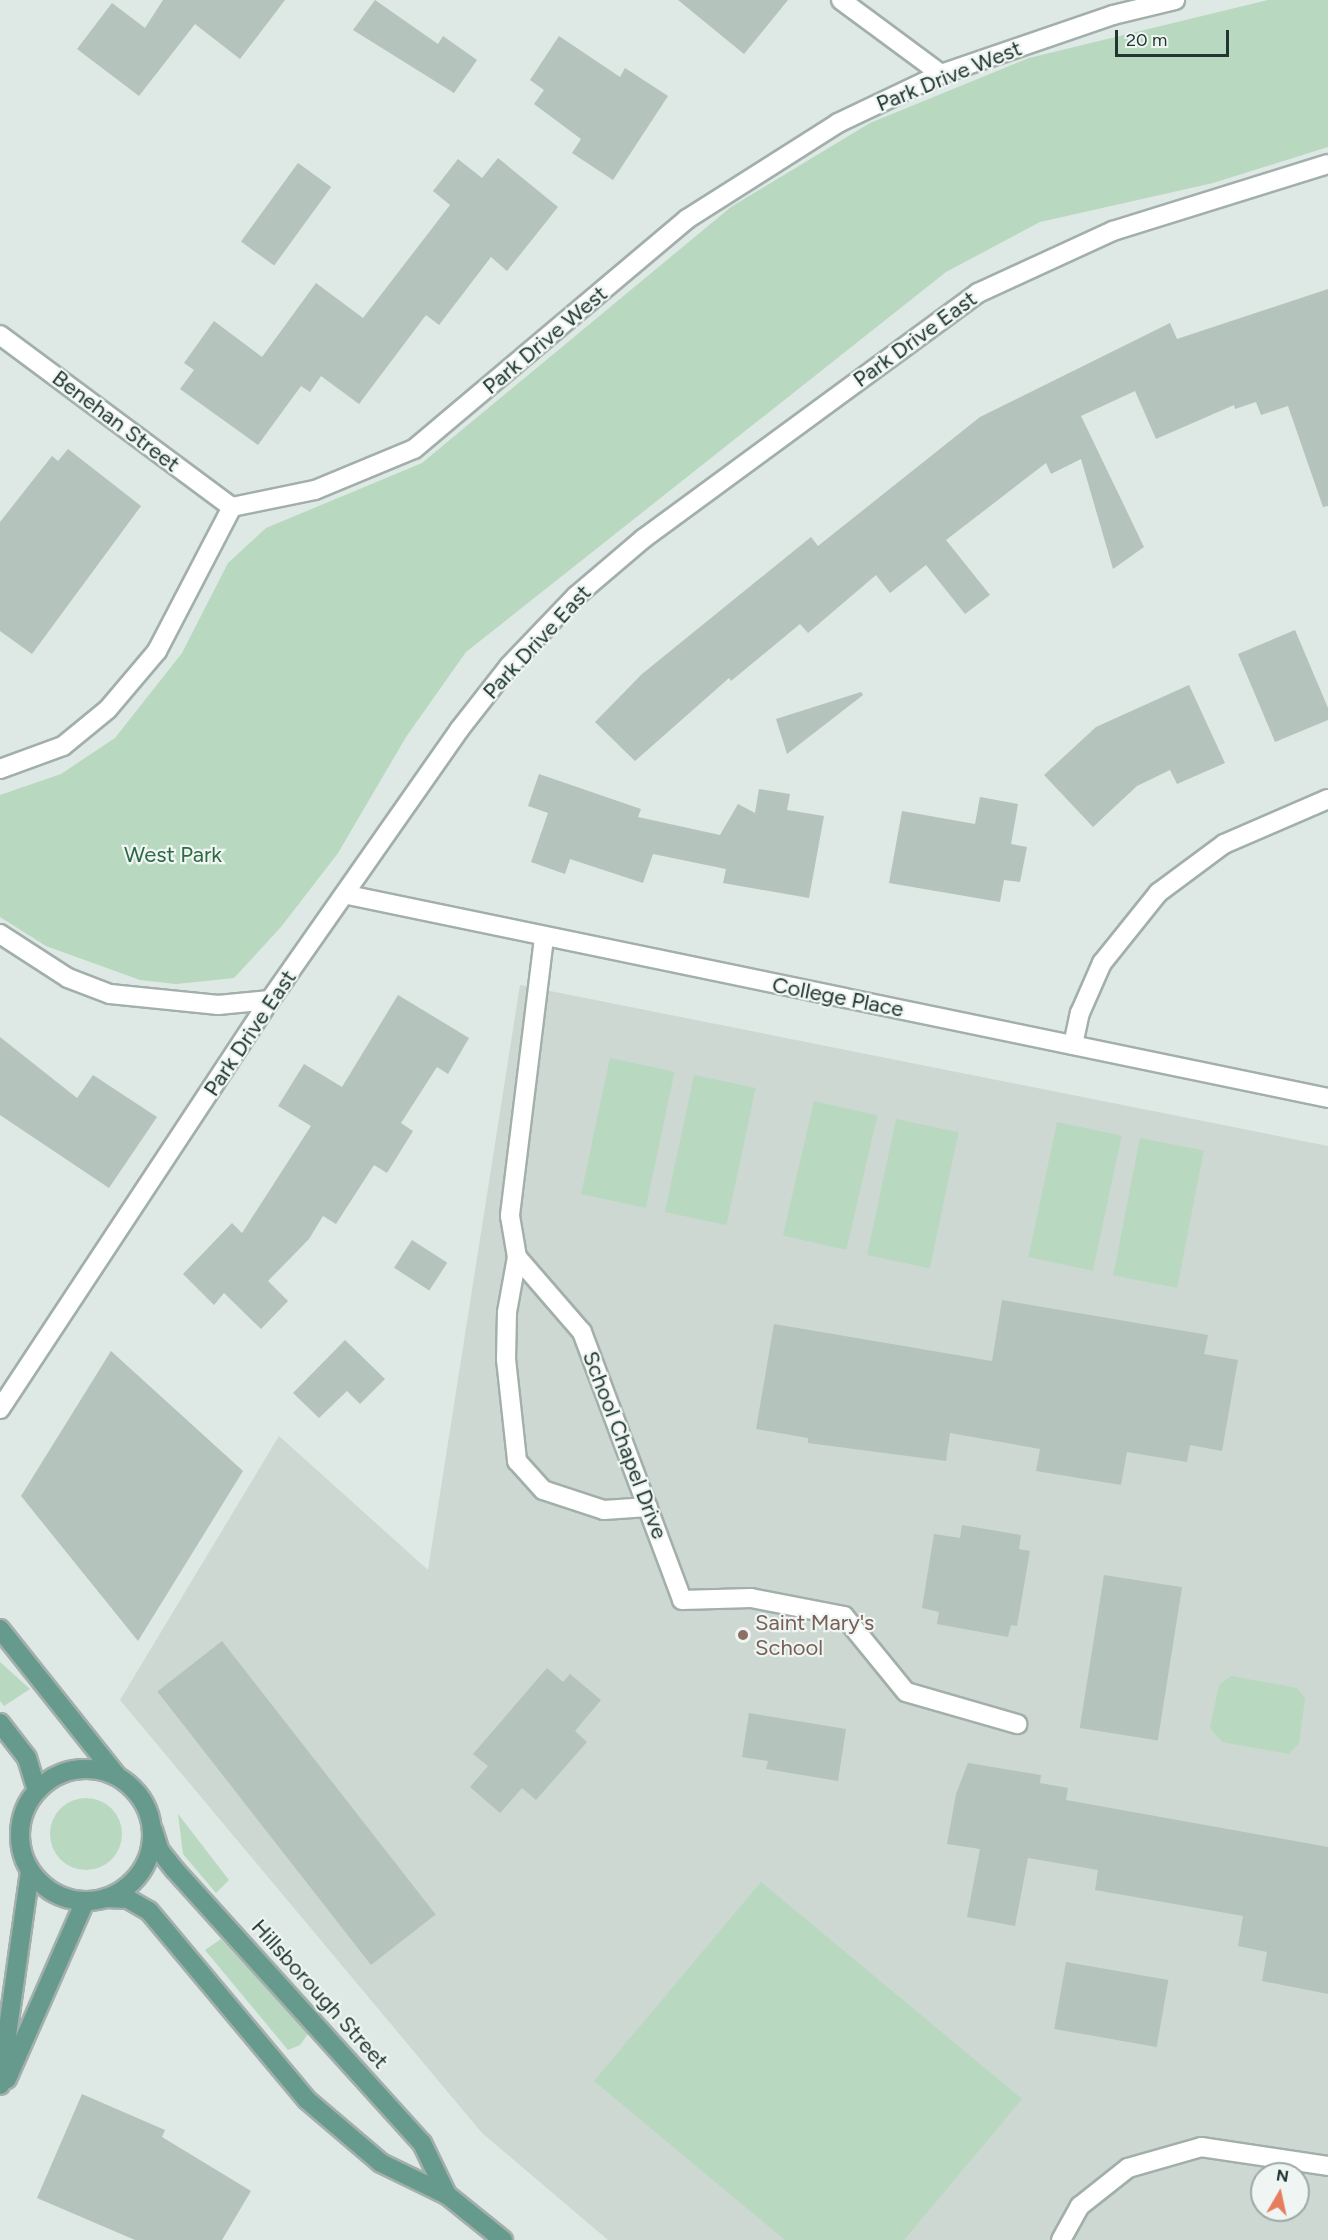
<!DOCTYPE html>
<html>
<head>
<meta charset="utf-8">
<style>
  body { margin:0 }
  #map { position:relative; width:1328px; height:2240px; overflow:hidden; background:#dee8e4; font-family:Figtree,sans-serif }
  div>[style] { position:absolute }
  .built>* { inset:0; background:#cdd8d2 }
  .green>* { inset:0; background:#b8d8c0; transform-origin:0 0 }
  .round { border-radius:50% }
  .building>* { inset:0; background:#b4c3bc; transform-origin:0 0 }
  .roads { filter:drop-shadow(2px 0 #a2afaa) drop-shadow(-2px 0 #a2afaa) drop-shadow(0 2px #a2afaa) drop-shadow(0 -2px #a2afaa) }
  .lane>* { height:18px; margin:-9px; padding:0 9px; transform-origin:9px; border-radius:9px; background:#fff }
  .street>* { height:18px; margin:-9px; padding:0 9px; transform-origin:9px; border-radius:9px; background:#fff }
  .primary>* { height:18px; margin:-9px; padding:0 9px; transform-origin:9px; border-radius:9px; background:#669a8c }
  .primary>.ring { margin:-9px; padding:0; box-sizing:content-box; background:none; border:18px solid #669a8c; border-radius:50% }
  .dots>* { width:16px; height:16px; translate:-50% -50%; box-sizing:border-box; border:3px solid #eef5f2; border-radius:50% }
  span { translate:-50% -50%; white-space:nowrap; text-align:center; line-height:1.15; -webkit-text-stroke:4.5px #eef5f2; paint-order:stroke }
  .street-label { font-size:22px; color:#213630 }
  .park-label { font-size:22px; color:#2f6a44 }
  .education-label { font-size:22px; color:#785e54 }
  .left { translate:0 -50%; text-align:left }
  .north { position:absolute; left:1250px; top:2162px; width:60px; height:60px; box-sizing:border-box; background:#eef5f2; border:2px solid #9ca9a4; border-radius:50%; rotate:9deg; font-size:16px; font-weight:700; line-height:24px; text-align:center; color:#213630 }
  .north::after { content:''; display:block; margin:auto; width:21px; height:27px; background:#e67d5f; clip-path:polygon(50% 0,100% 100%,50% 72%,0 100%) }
  .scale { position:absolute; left:1115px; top:30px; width:114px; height:27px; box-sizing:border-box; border:3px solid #213630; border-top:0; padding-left:8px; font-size:18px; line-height:21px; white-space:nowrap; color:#213630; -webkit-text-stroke:4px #eef5f2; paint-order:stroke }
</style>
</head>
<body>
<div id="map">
  <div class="built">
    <div style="clip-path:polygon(evenodd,520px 985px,1328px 1146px,1328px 2240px,608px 2240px,482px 2133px,120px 1700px,279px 1436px,428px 1570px,520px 985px,1262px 2174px,1298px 2174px,1298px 2210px,1262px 2210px,1262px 2174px)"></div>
  </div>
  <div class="green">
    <div style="clip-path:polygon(1268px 0,1328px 0,1328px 147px,1213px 183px,1040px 222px,946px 272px,466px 652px,406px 737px,338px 853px,281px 927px,234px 978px,176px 984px,140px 980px,46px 946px,0 917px,0 795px,61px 774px,115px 738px,182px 653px,228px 563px,266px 528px,422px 463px,731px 207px,870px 123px,1029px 58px)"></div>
    <div style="left:610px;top:1058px;width:66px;height:139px;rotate:12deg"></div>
    <div style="left:694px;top:1075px;width:63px;height:140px;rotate:12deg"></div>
    <div style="left:814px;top:1101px;width:65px;height:138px;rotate:13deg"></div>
    <div style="left:896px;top:1119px;width:64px;height:139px;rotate:12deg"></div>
    <div style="left:1057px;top:1122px;width:66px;height:138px;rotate:12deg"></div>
    <div style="left:1140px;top:1138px;width:65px;height:140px;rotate:11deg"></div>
    <div style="clip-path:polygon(0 1662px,30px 1689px,4px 1706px,0 1701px)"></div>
    <div style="clip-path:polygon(1231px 1676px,1297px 1688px,1305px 1698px,1299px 1744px,1289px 1754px,1222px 1742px,1210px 1728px,1219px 1685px)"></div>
    <div class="round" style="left:50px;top:1798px;width:72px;height:72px"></div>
    <div style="clip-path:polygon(178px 1814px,229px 1880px,216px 1893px,183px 1854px)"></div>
    <div style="clip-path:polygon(761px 1882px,1022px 2099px,904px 2240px,785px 2240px,594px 2081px)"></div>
    <div style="clip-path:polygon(221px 1939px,308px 2034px,300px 2045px,288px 2050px,205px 1950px)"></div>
  </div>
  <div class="building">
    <div style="clip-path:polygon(163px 0,285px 0,240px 59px,195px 24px,139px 96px,77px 49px,112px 3px,145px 28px)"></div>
    <div style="clip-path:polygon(375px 0,438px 44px,443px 36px,477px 60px,454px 93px,353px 30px)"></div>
    <div style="clip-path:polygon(678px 0,788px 0,744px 54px)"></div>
    <div style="clip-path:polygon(559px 36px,620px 77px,625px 68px,668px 96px,613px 180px,572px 153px,581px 139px,534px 104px,544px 90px,530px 80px)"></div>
    <div style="clip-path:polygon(498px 158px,558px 207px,507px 271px,491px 257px,439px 325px,426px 315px,359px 404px,321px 376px,310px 392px,301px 386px,258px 445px,180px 389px,194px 370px,184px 363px,214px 321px,262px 357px,316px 283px,363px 318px,450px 205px,433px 191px,458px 159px,482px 178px)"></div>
    <div style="left:298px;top:163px;width:41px;height:97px;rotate:36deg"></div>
    <div style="clip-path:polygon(1328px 289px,1328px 506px,1323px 507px,1288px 406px,1261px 415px,1256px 402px,1235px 409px,1234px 405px,1156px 439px,1135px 391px,1081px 416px,1144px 547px,1113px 569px,1081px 459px,1051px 474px,1046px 463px,946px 540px,990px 595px,965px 614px,926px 565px,890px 593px,876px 575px,808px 633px,800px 624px,731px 681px,729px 678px,635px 761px,595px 722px,642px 674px,811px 537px,818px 546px,980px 417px,1170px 323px,1177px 339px)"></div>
    <div style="clip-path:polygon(68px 449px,141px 506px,32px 654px,0 631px,0 522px,52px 456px,58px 461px)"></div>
    <div style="clip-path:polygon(1295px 630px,1328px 708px,1328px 720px,1275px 742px,1238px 654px)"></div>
    <div style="clip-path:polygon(1189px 685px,1225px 763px,1177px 784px,1170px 770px,1137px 786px,1093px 827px,1044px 775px,1096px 727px)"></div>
    <div style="clip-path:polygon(861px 692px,863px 695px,787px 754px,776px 719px)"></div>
    <div style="clip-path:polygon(539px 774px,641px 809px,638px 817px,720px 835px,738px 804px,755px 813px,759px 789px,790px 794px,787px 810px,824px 816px,809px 898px,723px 883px,726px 869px,653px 854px,643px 883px,570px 859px,565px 874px,531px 862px,548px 813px,528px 806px)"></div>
    <div style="clip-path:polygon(980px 797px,1018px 804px,1011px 844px,1027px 847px,1020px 882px,1004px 880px,1000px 902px,889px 883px,902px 811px,975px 824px)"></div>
    <div style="clip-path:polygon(398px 995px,469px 1038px,448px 1074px,437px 1067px,401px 1123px,413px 1131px,387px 1173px,374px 1165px,336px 1224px,323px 1216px,309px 1239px,268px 1281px,288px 1301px,261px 1329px,224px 1293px,214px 1305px,183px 1274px,232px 1223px,242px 1233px,311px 1126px,278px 1106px,304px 1064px,342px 1087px)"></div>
    <div style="clip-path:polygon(0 1037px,77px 1098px,93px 1075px,157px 1117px,109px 1188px,0 1115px)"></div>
    <div style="left:412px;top:1240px;width:42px;height:33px;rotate:33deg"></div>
    <div style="clip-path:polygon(1002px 1300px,1208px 1335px,1204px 1354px,1238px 1360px,1222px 1451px,1190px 1445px,1187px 1462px,1127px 1452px,1121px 1485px,1036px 1471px,1040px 1449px,950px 1433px,946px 1461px,808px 1443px,808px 1438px,756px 1429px,774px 1324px,992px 1361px)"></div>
    <div style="clip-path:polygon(345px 1340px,385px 1379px,360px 1404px,347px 1391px,319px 1418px,293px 1393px)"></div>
    <div style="clip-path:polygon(111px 1351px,243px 1471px,138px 1641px,21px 1496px)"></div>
    <div style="clip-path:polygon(962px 1525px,1021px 1535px,1019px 1549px,1030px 1551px,1017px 1626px,1011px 1625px,1008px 1637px,937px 1624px,939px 1612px,922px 1608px,934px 1534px,960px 1538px)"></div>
    <div style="left:1104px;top:1575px;width:79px;height:155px;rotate:9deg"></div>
    <div style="left:222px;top:1641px;width:347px;height:82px;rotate:52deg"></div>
    <div style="clip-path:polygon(547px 1668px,563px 1682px,570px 1674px,601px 1700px,575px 1731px,587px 1742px,536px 1800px,522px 1788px,500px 1813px,470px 1787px,488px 1766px,473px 1754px)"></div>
    <div style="clip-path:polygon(749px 1713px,846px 1729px,838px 1781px,766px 1769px,768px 1761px,742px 1757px)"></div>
    <div style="clip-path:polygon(968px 1763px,1041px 1775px,1040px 1783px,1068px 1788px,1066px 1800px,1328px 1847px,1328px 1994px,1262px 1981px,1267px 1952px,1238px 1946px,1243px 1916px,1095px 1890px,1098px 1870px,1028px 1858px,1015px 1926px,967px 1917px,980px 1849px,947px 1844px,956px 1794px)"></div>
    <div style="left:1066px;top:1962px;width:104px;height:68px;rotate:10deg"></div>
    <div style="clip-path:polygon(82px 2094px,165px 2130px,162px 2137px,251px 2191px,222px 2240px,135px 2240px,37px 2198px)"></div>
  </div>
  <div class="roads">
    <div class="lane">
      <div style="left:517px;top:1257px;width:56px;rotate:100.3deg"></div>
      <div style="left:507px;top:1312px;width:47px;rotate:91.2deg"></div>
      <div style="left:506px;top:1359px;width:103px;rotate:83.8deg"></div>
      <div style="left:517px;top:1461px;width:39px;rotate:48deg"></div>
      <div style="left:543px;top:1490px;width:64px;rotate:18.2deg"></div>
      <div style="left:604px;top:1510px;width:44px;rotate:-3.9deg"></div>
    </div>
    <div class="street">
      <div style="left:841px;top:0;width:124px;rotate:36.5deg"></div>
      <div style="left:0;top:335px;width:289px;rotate:36.6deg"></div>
      <div style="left:0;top:769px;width:67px;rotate:-20.1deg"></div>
      <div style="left:63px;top:746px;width:58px;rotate:-39.4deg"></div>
      <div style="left:108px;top:709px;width:76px;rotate:-49.8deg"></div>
      <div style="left:157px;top:651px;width:162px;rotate:-62.5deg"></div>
      <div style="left:232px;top:507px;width:85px;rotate:-11.6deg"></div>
      <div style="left:315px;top:490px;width:107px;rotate:-22.5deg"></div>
      <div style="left:414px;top:449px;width:357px;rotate:-40.1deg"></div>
      <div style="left:687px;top:219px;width:179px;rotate:-32.4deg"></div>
      <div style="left:838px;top:123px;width:114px;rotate:-25.4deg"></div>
      <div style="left:941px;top:74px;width:182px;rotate:-18.9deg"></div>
      <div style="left:1113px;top:15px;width:64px;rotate:-13.6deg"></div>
      <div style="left:348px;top:895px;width:1001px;rotate:11.7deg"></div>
      <div style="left:0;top:934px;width:81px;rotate:32.9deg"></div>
      <div style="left:68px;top:978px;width:45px;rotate:20.9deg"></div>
      <div style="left:110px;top:994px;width:109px;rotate:5.8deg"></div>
      <div style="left:218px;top:1005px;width:52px;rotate:-5.5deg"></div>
      <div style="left:544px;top:938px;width:280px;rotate:97deg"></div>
      <div style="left:510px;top:1216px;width:42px;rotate:80.3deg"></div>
      <div style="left:517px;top:1257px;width:99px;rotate:49.1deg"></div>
      <div style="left:582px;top:1332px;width:286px;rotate:69.5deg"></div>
      <div style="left:682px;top:1600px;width:69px;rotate:-1.7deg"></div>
      <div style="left:751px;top:1598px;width:95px;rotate:11deg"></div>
      <div style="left:844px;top:1616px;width:98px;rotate:50.8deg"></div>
      <div style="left:906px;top:1692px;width:116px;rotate:16.1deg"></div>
      <div style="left:1073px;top:1045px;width:33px;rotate:-78deg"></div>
      <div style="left:1080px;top:1013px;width:55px;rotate:-66.3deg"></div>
      <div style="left:1102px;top:963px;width:90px;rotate:-51.3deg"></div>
      <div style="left:1158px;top:893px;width:82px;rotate:-36.6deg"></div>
      <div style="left:1224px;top:844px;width:113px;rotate:-23.4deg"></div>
      <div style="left:0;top:1409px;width:490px;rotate:-56.6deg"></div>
      <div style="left:270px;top:1000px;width:330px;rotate:-55deg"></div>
      <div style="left:459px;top:730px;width:81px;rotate:-52deg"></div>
      <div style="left:509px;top:666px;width:97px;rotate:-46.3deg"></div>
      <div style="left:576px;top:596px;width:88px;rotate:-40.4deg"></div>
      <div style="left:643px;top:539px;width:416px;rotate:-36.3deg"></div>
      <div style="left:978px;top:293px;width:149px;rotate:-24.7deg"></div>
      <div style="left:1113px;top:231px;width:225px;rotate:-17.3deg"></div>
      <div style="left:1061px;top:2240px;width:39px;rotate:-61deg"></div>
      <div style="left:1080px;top:2206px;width:61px;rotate:-38.4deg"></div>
      <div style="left:1128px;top:2168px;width:76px;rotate:-16deg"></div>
      <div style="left:1201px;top:2147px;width:128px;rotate:8.5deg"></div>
    </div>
    <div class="primary">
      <div style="left:0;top:1629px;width:188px;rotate:51.5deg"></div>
      <div style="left:0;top:1723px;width:44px;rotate:52.4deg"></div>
      <div style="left:27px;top:1758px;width:34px;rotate:73deg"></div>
      <div class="ring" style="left:20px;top:1769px;width:114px;height:114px"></div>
      <div style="left:153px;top:1830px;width:22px;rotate:72deg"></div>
      <div style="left:160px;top:1851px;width:24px;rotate:52deg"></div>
      <div style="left:175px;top:1870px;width:368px;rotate:47.9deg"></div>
      <div style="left:422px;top:2143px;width:58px;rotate:64.3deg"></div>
      <div style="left:107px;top:1898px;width:21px;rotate:3deg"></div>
      <div style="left:128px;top:1899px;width:24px;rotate:30deg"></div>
      <div style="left:149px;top:1911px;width:246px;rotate:50.1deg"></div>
      <div style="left:307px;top:2100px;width:97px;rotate:40.4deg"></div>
      <div style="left:381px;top:2163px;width:73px;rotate:25.9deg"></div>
      <div style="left:447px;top:2195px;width:72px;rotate:38.8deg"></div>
      <div style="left:7px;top:2079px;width:194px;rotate:-66.3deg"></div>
      <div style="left:0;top:2085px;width:216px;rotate:-82deg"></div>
    </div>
  </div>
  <div class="dots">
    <div style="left:743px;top:1635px;background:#8d6e63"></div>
  </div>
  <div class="street-label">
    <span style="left:949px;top:76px;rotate:-22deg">Park Drive West</span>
    <span style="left:915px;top:339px;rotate:-36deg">Park Drive East</span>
    <span style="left:545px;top:340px;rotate:-40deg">Park Drive West</span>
    <span style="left:116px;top:421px;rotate:37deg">Benehan Street</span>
    <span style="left:537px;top:642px;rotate:-47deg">Park Drive East</span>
    <span style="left:838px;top:997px;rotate:11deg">College Place</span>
    <span style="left:250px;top:1033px;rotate:-56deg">Park Drive East</span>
    <span style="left:625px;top:1445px;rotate:69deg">School Chapel Drive</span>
    <span style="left:320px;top:1994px;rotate:48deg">Hillsborough Street</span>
  </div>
  <div class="park-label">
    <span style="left:173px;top:855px">West Park</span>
  </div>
  <div class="education-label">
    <span class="left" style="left:755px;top:1635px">Saint Mary's<br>School</span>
  </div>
  <div class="north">N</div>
  <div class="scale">20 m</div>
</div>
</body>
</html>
